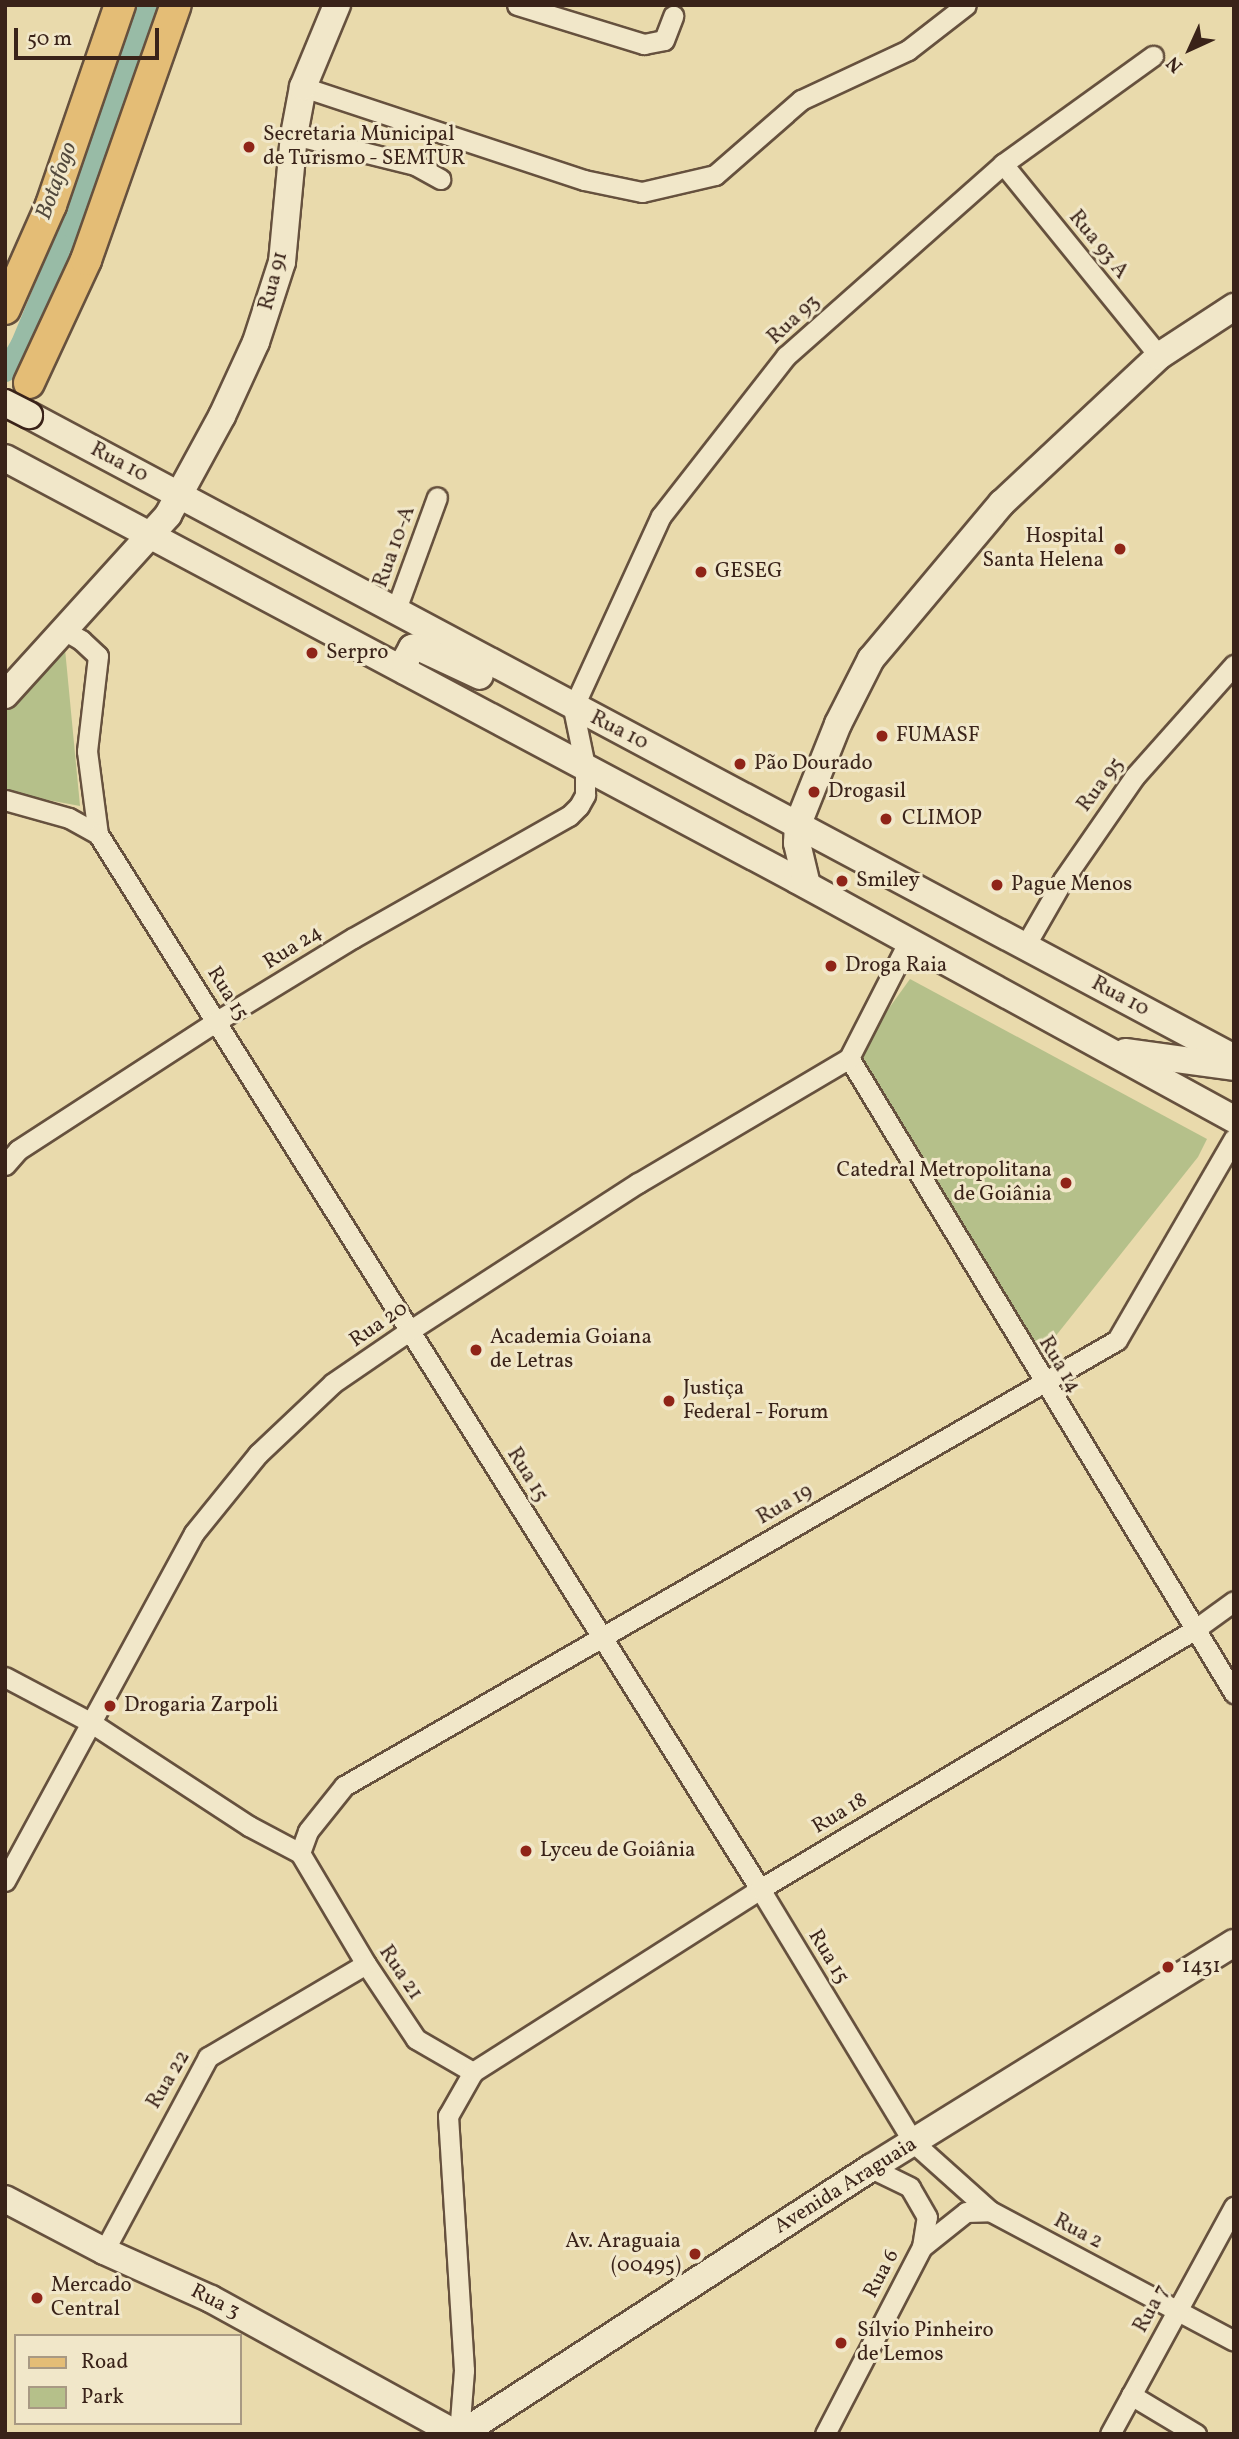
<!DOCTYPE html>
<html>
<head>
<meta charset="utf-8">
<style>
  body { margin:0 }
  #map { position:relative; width:1239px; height:2439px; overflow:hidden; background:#e9daac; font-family:Vollkorn,serif }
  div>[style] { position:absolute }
  .green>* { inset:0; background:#b5c08a }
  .canal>* { height:21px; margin:-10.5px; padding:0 10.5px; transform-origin:10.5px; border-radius:10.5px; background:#98bba6 }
  .roads { filter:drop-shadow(2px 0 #66513e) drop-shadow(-2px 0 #66513e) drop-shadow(0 2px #66513e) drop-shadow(0 -2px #66513e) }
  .street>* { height:19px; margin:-9.5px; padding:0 9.5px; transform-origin:9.5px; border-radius:9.5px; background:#f1e7c9 }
  .secondary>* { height:26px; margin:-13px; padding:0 13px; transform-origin:13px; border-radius:13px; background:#f1e7c9 }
  .primary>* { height:30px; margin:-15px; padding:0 15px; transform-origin:15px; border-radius:15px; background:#e4bd76 }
  .bridges { filter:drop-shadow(2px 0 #3a2319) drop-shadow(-2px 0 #3a2319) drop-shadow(0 2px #3a2319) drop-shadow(0 -2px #3a2319) }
  .secondary-bridge>* { height:26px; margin:-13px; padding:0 13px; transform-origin:13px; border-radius:13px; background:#f1e7c9 }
  .dots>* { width:19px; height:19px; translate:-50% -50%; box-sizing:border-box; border:4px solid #f1e7c9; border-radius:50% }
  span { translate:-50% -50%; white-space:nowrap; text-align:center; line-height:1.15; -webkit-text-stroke:6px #f1e7c9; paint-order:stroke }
  .poi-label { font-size:21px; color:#3a2319 }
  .left { translate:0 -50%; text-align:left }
  .right { translate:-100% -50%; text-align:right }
  .street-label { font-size:21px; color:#3a2319 }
  .water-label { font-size:23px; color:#52493c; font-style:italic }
  .frame { position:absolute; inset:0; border:7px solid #3a2319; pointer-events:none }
  .legend { position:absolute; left:14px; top:2334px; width:228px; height:91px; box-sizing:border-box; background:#f1e7c9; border:2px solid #a89983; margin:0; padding:9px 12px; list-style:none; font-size:21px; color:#3a2319 }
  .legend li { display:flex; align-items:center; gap:14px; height:35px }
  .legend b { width:35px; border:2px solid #a89983 }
  .north { position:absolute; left:1155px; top:14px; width:70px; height:70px; -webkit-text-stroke:5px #f1e7c9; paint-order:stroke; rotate:225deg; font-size:19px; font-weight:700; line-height:28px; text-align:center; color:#3a2319 }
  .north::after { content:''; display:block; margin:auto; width:24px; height:32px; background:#3a2319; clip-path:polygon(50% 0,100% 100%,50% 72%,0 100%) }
  .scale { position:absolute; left:14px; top:28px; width:145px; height:32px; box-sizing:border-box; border:4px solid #3a2319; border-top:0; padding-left:9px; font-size:21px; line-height:24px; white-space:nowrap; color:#3a2319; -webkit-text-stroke:5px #f1e7c9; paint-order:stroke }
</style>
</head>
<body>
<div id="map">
  <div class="green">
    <div style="clip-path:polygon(50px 646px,65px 649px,80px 806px,5px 792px,5px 699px)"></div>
    <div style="clip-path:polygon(910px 979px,1207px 1139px,1198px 1157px,1039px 1357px,856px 1054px)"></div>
  </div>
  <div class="canal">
    <div style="left:5px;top:371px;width:32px;rotate:-60deg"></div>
    <div style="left:21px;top:343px;width:127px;rotate:-67.3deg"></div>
    <div style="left:70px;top:226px;width:234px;rotate:-70.8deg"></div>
  </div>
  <div class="roads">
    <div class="street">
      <div style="left:517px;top:5px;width:133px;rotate:17.1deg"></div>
      <div style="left:644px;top:44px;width:20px;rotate:-11deg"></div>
      <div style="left:664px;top:40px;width:26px;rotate:-69deg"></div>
      <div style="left:303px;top:87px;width:296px;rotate:18.3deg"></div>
      <div style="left:584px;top:180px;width:59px;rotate:11.7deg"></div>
      <div style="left:642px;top:192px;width:75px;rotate:-13.1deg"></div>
      <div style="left:715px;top:175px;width:114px;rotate:-41.1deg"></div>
      <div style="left:801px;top:100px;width:118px;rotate:-25deg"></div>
      <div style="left:908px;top:50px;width:73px;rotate:-37.8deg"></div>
      <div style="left:294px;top:135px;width:125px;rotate:13.9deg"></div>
      <div style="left:415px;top:165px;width:29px;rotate:29deg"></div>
      <div style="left:1003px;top:164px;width:247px;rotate:50.9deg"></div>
      <div style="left:395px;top:612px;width:122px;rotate:-69.9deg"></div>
      <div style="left:62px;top:629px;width:22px;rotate:30deg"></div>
      <div style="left:81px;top:640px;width:23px;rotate:43deg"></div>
      <div style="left:98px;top:656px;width:96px;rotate:96.6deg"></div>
      <div style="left:87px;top:751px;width:84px;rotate:82.5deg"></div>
      <div style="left:5px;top:800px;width:66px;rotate:15.7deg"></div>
      <div style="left:69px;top:818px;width:33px;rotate:29deg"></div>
      <div style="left:98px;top:834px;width:1245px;rotate:57.89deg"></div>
      <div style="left:760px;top:1889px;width:297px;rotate:58.8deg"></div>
      <div style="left:914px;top:2143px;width:102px;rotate:41.8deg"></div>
      <div style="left:990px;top:2211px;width:276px;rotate:28deg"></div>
      <div style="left:1025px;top:946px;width:76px;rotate:-60.1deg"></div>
      <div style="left:1063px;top:880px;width:126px;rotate:-55.3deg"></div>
      <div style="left:1135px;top:776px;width:149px;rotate:-48.3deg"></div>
      <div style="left:849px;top:1058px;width:743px;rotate:58.77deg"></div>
      <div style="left:5px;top:1165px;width:20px;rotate:-49deg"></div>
      <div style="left:18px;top:1150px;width:237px;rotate:-33deg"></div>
      <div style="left:217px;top:1021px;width:159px;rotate:-31.4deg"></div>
      <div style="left:353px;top:938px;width:248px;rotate:-29.5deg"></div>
      <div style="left:569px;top:816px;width:14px;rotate:-45deg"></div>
      <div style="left:579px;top:806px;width:13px;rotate:-61deg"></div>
      <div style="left:585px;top:795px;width:29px;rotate:-90deg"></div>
      <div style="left:585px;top:766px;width:59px;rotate:-101.7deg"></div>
      <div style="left:573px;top:708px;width:211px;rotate:-65.4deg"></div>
      <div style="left:661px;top:516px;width:203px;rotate:-52deg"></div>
      <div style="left:786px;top:356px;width:290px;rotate:-41.5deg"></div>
      <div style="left:1003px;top:164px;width:185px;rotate:-35.8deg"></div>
      <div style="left:5px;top:1677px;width:96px;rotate:27.9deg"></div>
      <div style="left:90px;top:1722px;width:190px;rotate:33.2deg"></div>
      <div style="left:249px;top:1826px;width:58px;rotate:27.9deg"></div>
      <div style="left:300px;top:1853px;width:129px;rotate:59.3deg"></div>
      <div style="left:366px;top:1964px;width:90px;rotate:56.3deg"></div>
      <div style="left:416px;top:2039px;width:66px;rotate:30.1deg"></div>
      <div style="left:300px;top:1853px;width:23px;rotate:-70deg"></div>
      <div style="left:308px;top:1831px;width:58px;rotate:-51.3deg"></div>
      <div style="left:344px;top:1786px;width:892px;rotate:-29.98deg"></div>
      <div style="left:1117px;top:1340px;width:233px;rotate:-59.9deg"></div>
      <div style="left:5px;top:1881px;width:396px;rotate:-61.5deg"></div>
      <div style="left:194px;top:1533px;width:102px;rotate:-51deg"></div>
      <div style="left:258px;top:1454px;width:103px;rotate:-43.4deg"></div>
      <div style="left:333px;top:1383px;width:92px;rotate:-34.4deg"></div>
      <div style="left:409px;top:1331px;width:273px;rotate:-32.9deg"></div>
      <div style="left:638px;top:1183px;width:245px;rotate:-30.6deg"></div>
      <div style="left:849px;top:1058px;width:131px;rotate:-62.9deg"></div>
      <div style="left:922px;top:2247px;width:56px;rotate:-38.5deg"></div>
      <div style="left:966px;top:2212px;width:24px;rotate:-2deg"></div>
      <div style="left:104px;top:2251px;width:220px;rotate:-61.8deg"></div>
      <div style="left:208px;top:2057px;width:183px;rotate:-30.5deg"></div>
      <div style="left:1131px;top:2395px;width:76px;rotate:31deg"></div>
      <div style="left:459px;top:2434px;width:64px;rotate:-85.5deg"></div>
      <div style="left:464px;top:2370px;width:255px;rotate:-93.6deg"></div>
      <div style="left:448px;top:2116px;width:51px;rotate:-60.4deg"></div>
      <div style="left:473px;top:2072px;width:340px;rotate:-32.5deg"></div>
      <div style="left:760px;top:1889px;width:505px;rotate:-30.83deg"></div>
      <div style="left:1194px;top:1630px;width:49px;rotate:-35.9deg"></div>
      <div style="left:825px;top:2434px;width:211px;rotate:-62.6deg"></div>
      <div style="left:922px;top:2247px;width:30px;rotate:-81deg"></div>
      <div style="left:927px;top:2217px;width:34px;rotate:-120deg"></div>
      <div style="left:910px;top:2187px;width:43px;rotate:-154deg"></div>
      <div style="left:1110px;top:2434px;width:259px;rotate:-61.4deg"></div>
    </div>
    <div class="secondary">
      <div style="left:29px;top:415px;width:1366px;rotate:28.08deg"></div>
      <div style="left:5px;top:458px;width:897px;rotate:28.05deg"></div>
      <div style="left:797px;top:880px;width:498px;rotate:28.7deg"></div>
      <div style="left:405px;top:671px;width:12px;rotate:-85deg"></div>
      <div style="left:406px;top:659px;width:13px;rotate:-61deg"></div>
      <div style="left:412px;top:648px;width:6px;rotate:-9deg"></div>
      <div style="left:418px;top:647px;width:68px;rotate:25.1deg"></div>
      <div style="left:5px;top:695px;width:243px;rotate:-47.8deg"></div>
      <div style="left:168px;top:515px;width:113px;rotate:-61.4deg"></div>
      <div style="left:222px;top:416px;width:81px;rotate:-65.3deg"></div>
      <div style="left:256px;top:342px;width:84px;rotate:-72deg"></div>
      <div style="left:282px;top:262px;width:128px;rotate:-84.6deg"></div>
      <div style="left:294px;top:135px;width:49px;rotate:-79.4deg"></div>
      <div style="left:303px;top:87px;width:89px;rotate:-67.5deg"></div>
      <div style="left:807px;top:885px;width:43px;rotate:-103.4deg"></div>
      <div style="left:797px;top:843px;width:19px;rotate:-87deg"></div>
      <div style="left:798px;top:824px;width:108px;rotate:-68.2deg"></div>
      <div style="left:838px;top:724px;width:73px;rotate:-63.1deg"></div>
      <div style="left:871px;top:659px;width:204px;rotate:-50deg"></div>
      <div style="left:1002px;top:503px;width:215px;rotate:-43.1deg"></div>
      <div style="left:1159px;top:356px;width:90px;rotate:-33.2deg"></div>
      <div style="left:1125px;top:1052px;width:110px;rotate:7.8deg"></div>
      <div style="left:5px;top:2199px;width:112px;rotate:27.7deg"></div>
      <div style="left:104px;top:2251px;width:117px;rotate:24.2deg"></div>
      <div style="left:211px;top:2299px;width:281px;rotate:28.8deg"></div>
      <div style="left:461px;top:2434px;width:489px;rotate:-33deg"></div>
      <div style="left:871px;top:2168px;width:427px;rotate:-31.8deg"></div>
    </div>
    <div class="primary">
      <div style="left:5px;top:309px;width:114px;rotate:-66.1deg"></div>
      <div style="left:51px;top:205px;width:212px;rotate:-71deg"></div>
      <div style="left:29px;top:383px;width:136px;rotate:-65.1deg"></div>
      <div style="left:86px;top:260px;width:270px;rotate:-70.6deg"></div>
    </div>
  </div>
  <div class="bridges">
    <div class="secondary-bridge">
      <div style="left:5px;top:403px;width:27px;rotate:27deg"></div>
    </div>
  </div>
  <div class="dots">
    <div style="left:249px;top:147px;background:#8f2418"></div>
    <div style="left:1120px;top:549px;background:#8f2418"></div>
    <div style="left:701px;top:572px;background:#8f2418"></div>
    <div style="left:312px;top:653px;background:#8f2418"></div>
    <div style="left:882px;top:736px;background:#8f2418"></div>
    <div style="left:740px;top:764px;background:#8f2418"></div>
    <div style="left:814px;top:792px;background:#8f2418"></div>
    <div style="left:886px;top:819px;background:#8f2418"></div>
    <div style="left:842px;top:881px;background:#8f2418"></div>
    <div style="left:997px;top:885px;background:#8f2418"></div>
    <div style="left:831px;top:966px;background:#8f2418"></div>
    <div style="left:1066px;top:1183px;background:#8f2418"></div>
    <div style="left:476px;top:1350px;background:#8f2418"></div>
    <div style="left:669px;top:1401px;background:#8f2418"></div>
    <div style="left:110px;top:1706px;background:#8f2418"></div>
    <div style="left:526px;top:1851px;background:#8f2418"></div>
    <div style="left:1168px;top:1967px;background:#8f2418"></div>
    <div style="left:695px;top:2254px;background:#8f2418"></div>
    <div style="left:37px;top:2298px;background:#8f2418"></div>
    <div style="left:841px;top:2343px;background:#8f2418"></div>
  </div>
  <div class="poi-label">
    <span class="left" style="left:263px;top:147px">Secretaria Municipal<br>de Turismo - SEMTUR</span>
    <span class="right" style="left:1104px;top:549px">Hospital<br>Santa Helena</span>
    <span class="left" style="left:715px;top:572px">GESEG</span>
    <span class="left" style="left:326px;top:653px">Serpro</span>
    <span class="left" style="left:896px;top:736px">FUMASF</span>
    <span class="left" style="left:754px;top:764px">Pão Dourado</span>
    <span class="left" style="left:828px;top:792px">Drogasil</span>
    <span class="left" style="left:902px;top:819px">CLIMOP</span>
    <span class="left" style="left:856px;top:881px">Smiley</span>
    <span class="left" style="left:1011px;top:885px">Pague Menos</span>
    <span class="left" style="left:845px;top:966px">Droga Raia</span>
    <span class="right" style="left:1052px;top:1183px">Catedral Metropolitana<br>de Goiânia</span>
    <span class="left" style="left:490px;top:1350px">Academia Goiana<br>de Letras</span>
    <span class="left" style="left:683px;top:1401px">Justiça<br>Federal - Forum</span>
    <span class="left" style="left:124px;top:1706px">Drogaria Zarpoli</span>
    <span class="left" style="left:540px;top:1851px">Lyceu de Goiânia</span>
    <span class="left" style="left:1182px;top:1967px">1431</span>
    <span class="right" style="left:681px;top:2254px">Av. Araguaia<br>(00495)</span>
    <span class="left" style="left:51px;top:2298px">Mercado<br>Central</span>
    <span class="left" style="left:857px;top:2343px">Sílvio Pinheiro<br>de Lemos</span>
  </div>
  <div class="street-label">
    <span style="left:1098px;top:245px;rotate:51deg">Rua 93 A</span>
    <span style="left:274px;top:281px;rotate:-75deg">Rua 91</span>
    <span style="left:794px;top:320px;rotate:-43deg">Rua 93</span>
    <span style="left:119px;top:463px;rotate:28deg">Rua 10</span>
    <span style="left:395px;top:547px;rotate:-70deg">Rua 10-A</span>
    <span style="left:619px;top:731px;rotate:27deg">Rua 10</span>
    <span style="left:1101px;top:785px;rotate:-53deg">Rua 95</span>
    <span style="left:293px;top:948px;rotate:-32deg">Rua 24</span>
    <span style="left:227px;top:994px;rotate:58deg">Rua 15</span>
    <span style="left:1120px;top:997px;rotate:28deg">Rua 10</span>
    <span style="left:379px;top:1325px;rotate:-34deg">Rua 20</span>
    <span style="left:1059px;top:1365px;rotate:59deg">Rua 14</span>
    <span style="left:527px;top:1475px;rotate:58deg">Rua 15</span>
    <span style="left:785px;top:1505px;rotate:-30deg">Rua 19</span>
    <span style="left:840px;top:1814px;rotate:-31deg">Rua 18</span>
    <span style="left:828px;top:1957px;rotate:59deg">Rua 15</span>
    <span style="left:400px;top:1973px;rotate:56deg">Rua 21</span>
    <span style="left:169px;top:2080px;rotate:-59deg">Rua 22</span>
    <span style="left:846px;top:2186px;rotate:-32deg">Avenida Araguaia</span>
    <span style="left:1078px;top:2232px;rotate:28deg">Rua 2</span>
    <span style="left:882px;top:2274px;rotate:-62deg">Rua 6</span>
    <span style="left:215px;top:2302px;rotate:27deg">Rua 3</span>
    <span style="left:1152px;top:2309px;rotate:-61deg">Rua 7</span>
  </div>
  <div class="water-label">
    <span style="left:57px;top:181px;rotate:-70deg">Botafogo</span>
  </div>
  <div class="frame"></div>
  <ul class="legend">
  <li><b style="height:9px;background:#e4bd76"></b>Road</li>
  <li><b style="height:19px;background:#b5c08a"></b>Park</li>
  </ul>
  <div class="north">N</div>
  <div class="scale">50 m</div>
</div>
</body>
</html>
